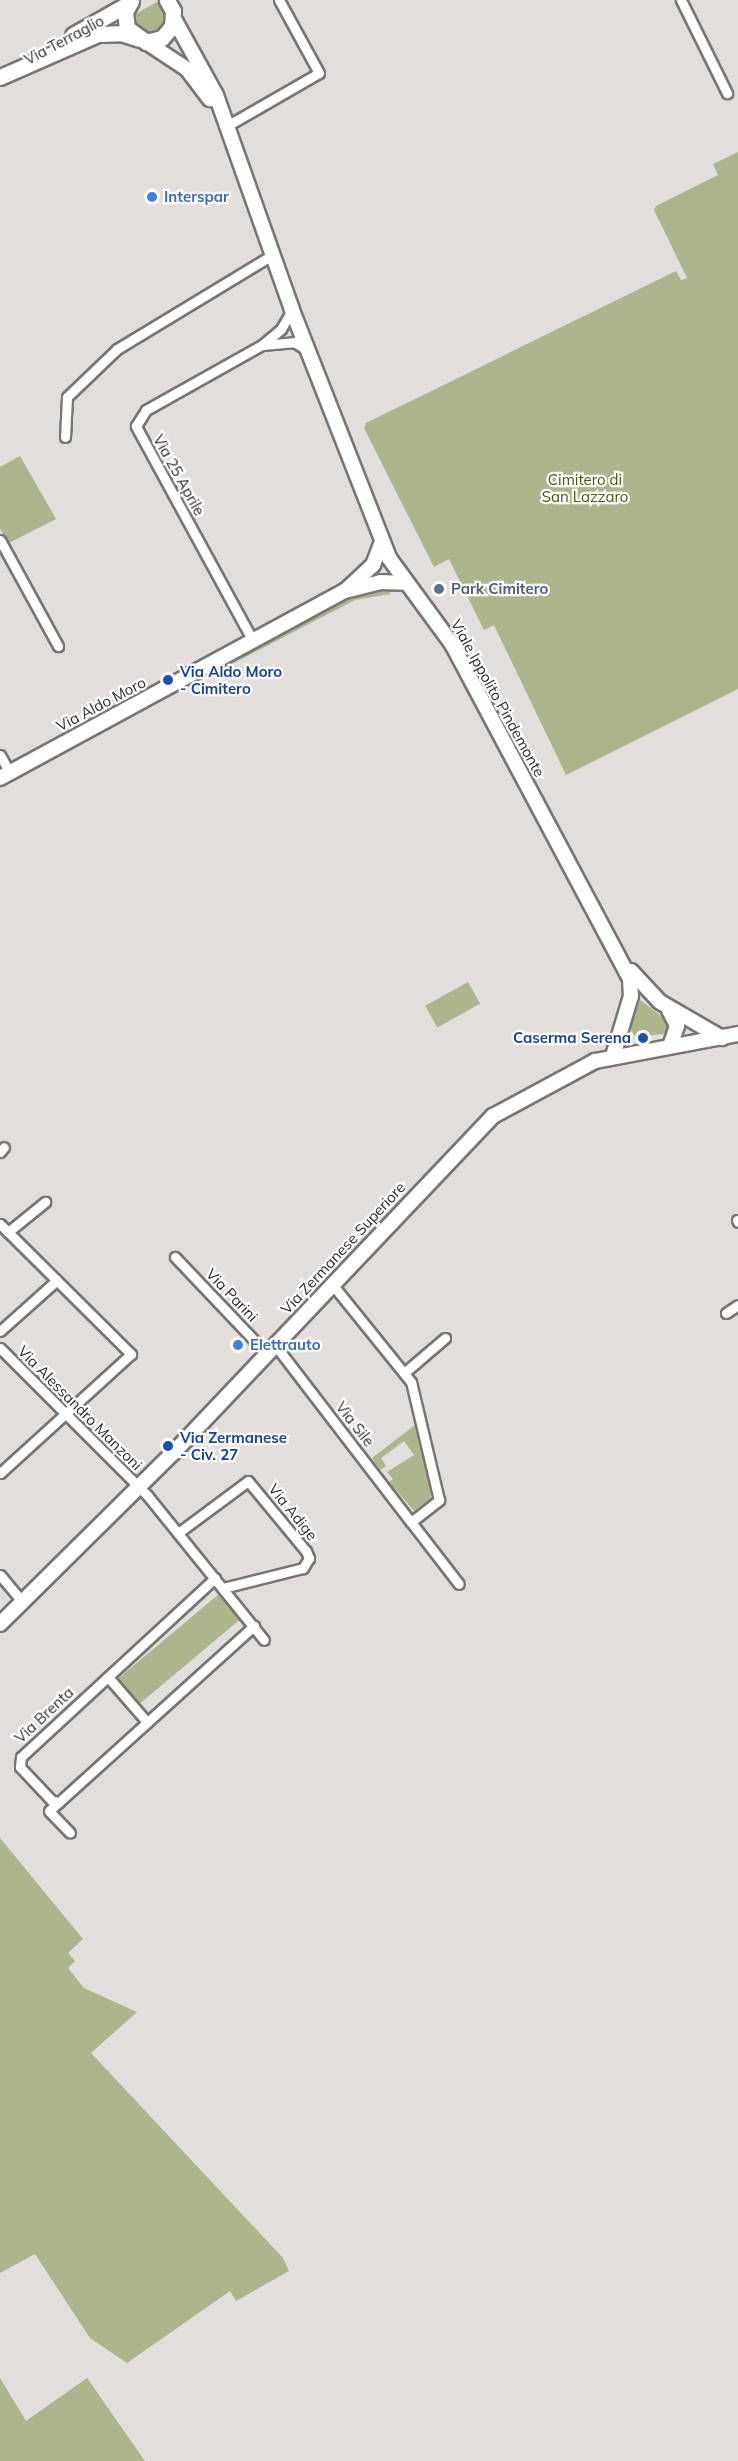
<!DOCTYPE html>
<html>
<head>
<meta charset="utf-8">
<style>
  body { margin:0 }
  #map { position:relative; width:738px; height:2461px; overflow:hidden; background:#e2dedb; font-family:Mulish,sans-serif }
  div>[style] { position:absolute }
  .green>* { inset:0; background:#adb58d; transform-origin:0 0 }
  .roads { filter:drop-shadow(2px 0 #797572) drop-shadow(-2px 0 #797572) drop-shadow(0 2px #797572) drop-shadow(0 -2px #797572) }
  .street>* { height:9px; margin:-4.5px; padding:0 4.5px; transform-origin:4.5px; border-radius:4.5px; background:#fff }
  .secondary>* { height:14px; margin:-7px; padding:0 7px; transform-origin:7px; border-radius:7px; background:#fff }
  .primary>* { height:15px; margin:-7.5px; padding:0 7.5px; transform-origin:7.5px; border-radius:7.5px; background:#fff }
  .dots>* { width:16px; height:16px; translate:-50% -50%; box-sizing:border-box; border:3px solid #fff; border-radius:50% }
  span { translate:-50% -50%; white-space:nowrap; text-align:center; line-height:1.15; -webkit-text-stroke:4.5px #fff; paint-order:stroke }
  .street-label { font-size:15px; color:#2b2928 }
  .shop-label { font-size:15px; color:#366cbe; font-weight:700 }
  .left { translate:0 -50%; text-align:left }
  .park-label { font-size:15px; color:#4f570a }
  .service-label { font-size:15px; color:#4e5e75; font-weight:700 }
  .transit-label { font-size:15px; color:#164399; font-weight:700 }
  .right { translate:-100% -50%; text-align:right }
</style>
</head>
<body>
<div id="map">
  <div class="green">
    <div style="clip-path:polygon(157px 2px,165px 10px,166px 21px,160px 31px,150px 35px,140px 32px,132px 16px)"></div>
    <div style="clip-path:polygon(738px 152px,738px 689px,566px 775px,494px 625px,484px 630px,449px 559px,434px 567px,364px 428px,366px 423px,676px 271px,681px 280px,687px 278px,654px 210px,656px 206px,718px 175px,713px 164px)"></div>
    <div style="clip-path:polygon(20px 456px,56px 519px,9px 543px,0 529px,0 467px)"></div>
    <div style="clip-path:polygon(391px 584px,390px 594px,355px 600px,211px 675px,209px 671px,349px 594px)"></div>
    <div style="left:468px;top:982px;width:25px;height:49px;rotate:61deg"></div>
    <div style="clip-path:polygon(640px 1000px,664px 1018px,668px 1026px,664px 1034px,635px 1037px,630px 1029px)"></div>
    <div style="clip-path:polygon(415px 1425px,431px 1494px,430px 1499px,414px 1511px,389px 1482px,393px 1479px,387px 1472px,414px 1455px,404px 1441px,381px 1458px,386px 1466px,380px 1470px,372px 1458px)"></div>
    <div style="left:219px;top:1594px;width:33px;height:132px;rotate:50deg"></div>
    <div style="clip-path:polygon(0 1838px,83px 1939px,68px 1953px,75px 1961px,68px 1968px,84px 1988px,137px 2012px,91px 2053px,283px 2258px,289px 2271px,236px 2301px,230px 2291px,127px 2363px,90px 2338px,35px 2254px,0 2273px)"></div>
    <div style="clip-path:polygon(0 2378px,26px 2421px,87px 2378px,145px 2461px,0 2461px)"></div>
  </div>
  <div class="roads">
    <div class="street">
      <div style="left:681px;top:0;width:104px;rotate:63.7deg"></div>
      <div style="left:225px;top:127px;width:108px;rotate:-29.9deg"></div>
      <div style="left:319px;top:73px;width:83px;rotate:-118.7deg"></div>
      <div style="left:262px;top:345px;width:32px;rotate:-5deg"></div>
      <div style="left:294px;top:342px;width:15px;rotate:32deg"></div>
      <div style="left:65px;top:437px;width:40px;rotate:-87.1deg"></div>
      <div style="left:67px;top:397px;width:69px;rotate:-43.8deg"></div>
      <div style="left:117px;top:349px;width:181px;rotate:-31.2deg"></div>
      <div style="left:0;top:540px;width:121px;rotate:61.3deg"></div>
      <div style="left:253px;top:641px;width:245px;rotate:-118.6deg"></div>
      <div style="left:136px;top:426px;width:19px;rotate:-58deg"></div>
      <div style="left:146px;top:410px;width:133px;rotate:-29.3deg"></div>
      <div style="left:262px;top:345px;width:25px;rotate:-40deg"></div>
      <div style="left:281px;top:329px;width:22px;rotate:-60deg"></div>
      <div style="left:0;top:755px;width:21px;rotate:61deg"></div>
      <div style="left:0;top:1152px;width:6px;rotate:-51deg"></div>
      <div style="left:737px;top:1220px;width:2px;rotate:63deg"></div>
      <div style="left:0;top:1224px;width:185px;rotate:44.8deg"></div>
      <div style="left:131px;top:1354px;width:177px;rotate:137.7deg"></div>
      <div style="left:8px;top:1232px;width:48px;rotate:-39deg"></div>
      <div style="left:175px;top:1257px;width:134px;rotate:46.5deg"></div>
      <div style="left:726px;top:1313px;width:14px;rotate:-34deg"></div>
      <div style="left:0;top:1331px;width:76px;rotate:-41.8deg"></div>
      <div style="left:275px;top:1345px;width:223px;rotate:52.5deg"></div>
      <div style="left:411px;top:1522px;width:36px;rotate:-38deg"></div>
      <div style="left:439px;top:1500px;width:121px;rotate:-103.3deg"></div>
      <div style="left:411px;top:1382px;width:126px;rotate:-128.9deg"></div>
      <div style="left:0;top:1348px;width:208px;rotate:45deg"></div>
      <div style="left:147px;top:1495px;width:186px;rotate:51.1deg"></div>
      <div style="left:404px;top:1373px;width:54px;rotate:-40.5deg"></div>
      <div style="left:411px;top:1522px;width:78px;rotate:52.3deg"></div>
      <div style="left:178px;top:1533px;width:87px;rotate:-36.6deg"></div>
      <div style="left:248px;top:1481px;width:91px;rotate:50.4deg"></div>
      <div style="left:306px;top:1551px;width:8px;rotate:67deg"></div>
      <div style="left:309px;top:1558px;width:12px;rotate:121deg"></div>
      <div style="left:303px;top:1568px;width:82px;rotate:166deg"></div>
      <div style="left:0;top:1575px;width:34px;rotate:50deg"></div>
      <div style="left:215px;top:1578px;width:264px;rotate:137.3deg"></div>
      <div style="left:21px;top:1757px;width:10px;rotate:96deg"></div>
      <div style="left:20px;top:1767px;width:47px;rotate:46.7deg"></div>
      <div style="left:52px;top:1801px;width:7px;rotate:8deg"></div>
      <div style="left:59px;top:1802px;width:263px;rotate:-42.1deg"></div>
      <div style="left:108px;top:1677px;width:60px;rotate:49.1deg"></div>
      <div style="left:59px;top:1802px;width:13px;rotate:138deg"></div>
      <div style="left:49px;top:1811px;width:30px;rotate:46deg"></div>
    </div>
    <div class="secondary">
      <div style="left:174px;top:19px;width:87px;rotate:61.1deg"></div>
      <div style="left:216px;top:95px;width:228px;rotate:70.5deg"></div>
      <div style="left:292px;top:310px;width:266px;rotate:68.6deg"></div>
      <div style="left:389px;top:558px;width:107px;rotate:53.8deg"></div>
      <div style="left:452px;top:644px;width:379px;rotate:62deg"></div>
      <div style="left:630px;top:979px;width:17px;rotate:87deg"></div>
      <div style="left:631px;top:996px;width:63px;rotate:106.7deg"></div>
      <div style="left:146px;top:42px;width:49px;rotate:33.4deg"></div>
      <div style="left:187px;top:69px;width:38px;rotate:53deg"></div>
      <div style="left:349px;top:590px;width:32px;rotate:-14deg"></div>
      <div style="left:380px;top:582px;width:25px;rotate:2deg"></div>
      <div style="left:0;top:778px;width:392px;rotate:-28.5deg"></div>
      <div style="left:345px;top:591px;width:38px;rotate:-43deg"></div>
      <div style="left:373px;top:565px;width:26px;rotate:-69deg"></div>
      <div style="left:631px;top:971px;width:42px;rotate:46.9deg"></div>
      <div style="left:660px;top:1002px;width:72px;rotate:30.1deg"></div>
      <div style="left:669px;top:1010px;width:18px;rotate:63deg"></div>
      <div style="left:677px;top:1026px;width:21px;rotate:109deg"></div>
      <div style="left:0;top:1624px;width:245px;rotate:-44.7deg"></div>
      <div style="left:174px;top:1452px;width:463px;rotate:-46.5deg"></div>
      <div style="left:493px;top:1116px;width:116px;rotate:-28.3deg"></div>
      <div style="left:595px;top:1061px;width:146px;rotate:-10.7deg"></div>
    </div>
    <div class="primary">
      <div style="left:131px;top:1px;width:13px;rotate:119deg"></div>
      <div style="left:125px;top:12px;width:16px;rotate:83deg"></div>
      <div style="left:127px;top:28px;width:24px;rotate:36deg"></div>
      <div style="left:146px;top:42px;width:16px;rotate:-14deg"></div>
      <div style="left:162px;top:38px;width:16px;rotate:-50deg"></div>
      <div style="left:172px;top:26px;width:15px;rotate:-86deg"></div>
      <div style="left:173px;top:11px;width:13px;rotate:-119deg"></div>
      <div style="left:73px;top:35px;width:63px;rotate:-29.4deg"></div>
      <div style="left:0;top:77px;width:107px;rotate:-23.7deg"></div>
      <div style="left:98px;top:34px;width:23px;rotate:-2deg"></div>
      <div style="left:121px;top:33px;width:19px;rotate:18deg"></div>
    </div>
  </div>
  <div class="dots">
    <div style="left:152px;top:197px;background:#3f7fe0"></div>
    <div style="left:439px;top:589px;background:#5c6f8a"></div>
    <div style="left:168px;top:680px;background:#1a4fb4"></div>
    <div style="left:643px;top:1038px;background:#1a4fb4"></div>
    <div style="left:238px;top:1345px;background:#3f7fe0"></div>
    <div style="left:168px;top:1446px;background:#1a4fb4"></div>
  </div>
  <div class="street-label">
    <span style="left:64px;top:40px;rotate:-28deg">Via Terraglio</span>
    <span style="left:179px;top:475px;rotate:61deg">Via 25 Aprile</span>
    <span style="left:498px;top:698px;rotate:61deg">Viale Ippolito Pindemonte</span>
    <span style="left:101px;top:704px;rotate:-28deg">Via Aldo Moro</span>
    <span style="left:343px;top:1248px;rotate:-47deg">Via Zermanese Superiore</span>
    <span style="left:232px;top:1295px;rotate:46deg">Via Parini</span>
    <span style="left:80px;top:1408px;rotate:45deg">Via Alessandro Manzoni</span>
    <span style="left:355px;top:1424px;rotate:52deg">Via Sile</span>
    <span style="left:293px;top:1512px;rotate:51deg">Via Adige</span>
    <span style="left:44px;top:1715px;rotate:-43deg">Via Brenta</span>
  </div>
  <div class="shop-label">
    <span class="left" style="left:164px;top:197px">Interspar</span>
    <span class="left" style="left:250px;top:1345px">Elettrauto</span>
  </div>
  <div class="park-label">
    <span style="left:585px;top:488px">Cimitero di<br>San Lazzaro</span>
  </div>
  <div class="service-label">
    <span class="left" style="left:451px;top:589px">Park Cimitero</span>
  </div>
  <div class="transit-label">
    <span class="left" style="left:180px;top:680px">Via Aldo Moro<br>- Cimitero</span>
    <span class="right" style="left:631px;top:1038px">Caserma Serena</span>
    <span class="left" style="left:180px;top:1446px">Via Zermanese<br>- Civ. 27</span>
  </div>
</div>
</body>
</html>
